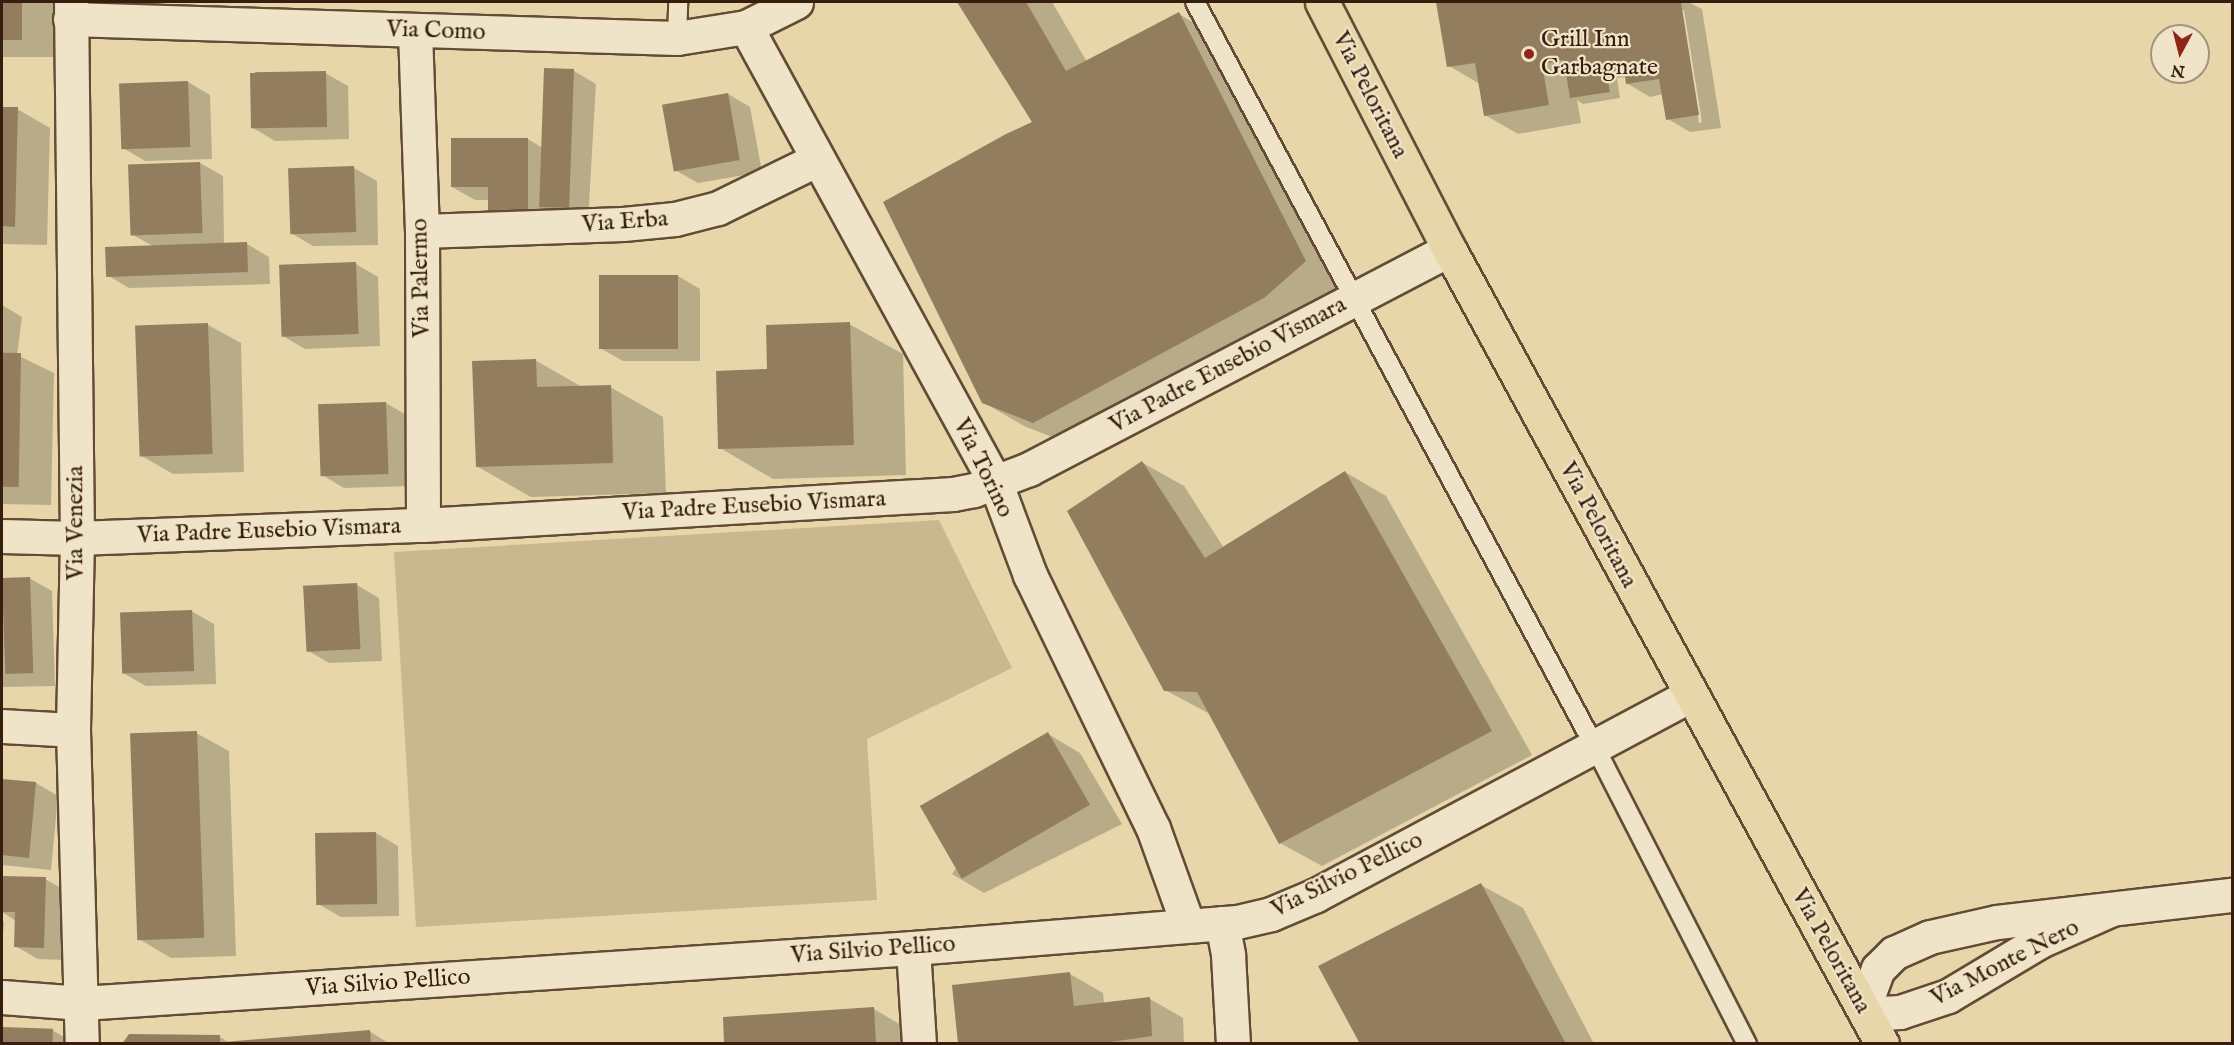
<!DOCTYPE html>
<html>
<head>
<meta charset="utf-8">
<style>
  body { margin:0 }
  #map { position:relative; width:2234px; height:1045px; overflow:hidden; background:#e7d6a9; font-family:"IM FELL English",serif }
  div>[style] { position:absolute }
  .green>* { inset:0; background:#c9b78f }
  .shadow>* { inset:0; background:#0003; transform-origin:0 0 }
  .building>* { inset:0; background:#937d5f; transform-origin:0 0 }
  .roads { filter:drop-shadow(2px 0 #634b35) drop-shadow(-2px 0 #634b35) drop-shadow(0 2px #634b35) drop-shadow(0 -2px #634b35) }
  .service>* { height:18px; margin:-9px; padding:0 9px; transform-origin:9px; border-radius:9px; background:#efe4c7 }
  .minor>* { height:33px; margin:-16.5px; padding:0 16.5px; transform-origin:16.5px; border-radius:16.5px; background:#efe4c7 }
  .tertiary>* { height:33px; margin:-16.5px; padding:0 16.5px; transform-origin:16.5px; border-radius:16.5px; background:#efe4c7 }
  .primary>* { height:33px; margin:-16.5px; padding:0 16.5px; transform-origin:16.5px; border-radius:16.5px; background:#e7d6a9 }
  .dots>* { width:16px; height:16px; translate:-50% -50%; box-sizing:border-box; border:3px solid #efe4c7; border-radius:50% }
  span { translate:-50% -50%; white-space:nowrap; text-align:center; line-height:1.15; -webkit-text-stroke:4.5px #efe4c7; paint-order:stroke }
  .street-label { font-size:24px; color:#371d0e }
  .poi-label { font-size:24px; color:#371d0e }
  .left { translate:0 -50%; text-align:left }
  .frame { position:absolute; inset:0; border:3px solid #371d0e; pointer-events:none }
  .north { position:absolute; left:2150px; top:24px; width:60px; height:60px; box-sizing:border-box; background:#efe4c7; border:2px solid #a5947d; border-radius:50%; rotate:187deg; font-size:16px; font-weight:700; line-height:24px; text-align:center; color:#371d0e }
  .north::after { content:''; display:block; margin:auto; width:21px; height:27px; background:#8f2418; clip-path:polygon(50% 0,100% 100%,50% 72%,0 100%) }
</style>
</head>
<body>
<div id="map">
  <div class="green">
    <div style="clip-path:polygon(939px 520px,1012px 668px,867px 739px,877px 900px,416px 927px,394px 552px)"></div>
  </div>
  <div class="shadow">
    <div style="left:2px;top:2px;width:52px;height:55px"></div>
    <div style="clip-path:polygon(959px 2px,1052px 2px,1087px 62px,1179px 14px,1220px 38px,1347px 285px,1075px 446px,1024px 426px,983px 402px,1034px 123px)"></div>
    <div style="clip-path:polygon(evenodd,1437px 2px,1688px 2px,1702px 9px,1721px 128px,1690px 132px,1668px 119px,1663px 94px,1650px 97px,1628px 84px,1626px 77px,1617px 78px,1620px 98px,1583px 104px,1577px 100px,1581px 123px,1518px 134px,1485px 115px,1480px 84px,1449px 66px,1437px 2px,1681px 10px,1684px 10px,1702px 122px,1699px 123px,1681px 10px)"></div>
    <div style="clip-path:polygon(574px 71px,596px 84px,588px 221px,550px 226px,489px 200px,475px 200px,452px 187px,528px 139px,541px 147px)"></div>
    <div style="clip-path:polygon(325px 73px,348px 86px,349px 139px,275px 141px,253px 128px)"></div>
    <div style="clip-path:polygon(188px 82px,210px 95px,212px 159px,145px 161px,123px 148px)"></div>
    <div style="clip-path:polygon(728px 94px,750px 107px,762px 172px,698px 183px,675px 170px)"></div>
    <div style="clip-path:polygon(2px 108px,17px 109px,50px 128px,47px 245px,2px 244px)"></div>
    <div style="clip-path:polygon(200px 163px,223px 176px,224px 244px,247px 244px,269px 257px,270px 284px,129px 288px,107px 275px,153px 246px,131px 234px)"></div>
    <div style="clip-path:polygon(354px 168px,377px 181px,378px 245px,313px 246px,291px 233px,289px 169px)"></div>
    <div style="clip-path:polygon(356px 264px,378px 277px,380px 346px,305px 349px,283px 336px)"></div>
    <div style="clip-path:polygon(678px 276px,700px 289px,700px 361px,623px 361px,600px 348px)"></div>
    <div style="clip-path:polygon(2px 305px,22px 317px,17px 355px,54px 373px,51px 505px,2px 504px)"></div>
    <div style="clip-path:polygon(849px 324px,903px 354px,906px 475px,773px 479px,720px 448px,769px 371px)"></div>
    <div style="clip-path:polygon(208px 325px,241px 343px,244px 472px,173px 474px,140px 455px)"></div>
    <div style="clip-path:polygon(535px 360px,582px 387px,610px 387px,663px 417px,666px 493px,531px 497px,478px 467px)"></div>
    <div style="clip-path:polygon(386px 403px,408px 416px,411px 486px,344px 488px,322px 475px)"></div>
    <div style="clip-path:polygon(1143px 463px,1184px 486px,1224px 548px,1345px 472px,1386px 496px,1532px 755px,1322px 866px,1280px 843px,1210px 714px,1165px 690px)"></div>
    <div style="clip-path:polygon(29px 578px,52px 591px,55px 686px,3px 687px,2px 579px)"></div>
    <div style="clip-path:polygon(357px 585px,379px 598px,382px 661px,329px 663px,307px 650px)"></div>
    <div style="clip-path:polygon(191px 611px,214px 624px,216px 684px,146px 686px,123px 673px)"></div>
    <div style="clip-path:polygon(196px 733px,229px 751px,236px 956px,171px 958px,139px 939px)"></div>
    <div style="clip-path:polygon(1048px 734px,1080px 753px,1122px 824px,984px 893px,952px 874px)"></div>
    <div style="clip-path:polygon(2px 780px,36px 783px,58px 796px,51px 870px,2px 865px)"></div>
    <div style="clip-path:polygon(376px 833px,398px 846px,399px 916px,341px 917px,318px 904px)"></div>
    <div style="clip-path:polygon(2px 878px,45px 879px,68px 892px,66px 960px,38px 959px,15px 946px,16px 921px,2px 912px)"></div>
    <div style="clip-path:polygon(1481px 885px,1523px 908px,1594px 1044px,1362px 1044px)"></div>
    <div style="clip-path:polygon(2px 921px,4px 922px,2px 946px)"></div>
    <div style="clip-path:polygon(1070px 974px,1103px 993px,1104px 1004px,1150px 999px,1183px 1018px,1184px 1044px,960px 1044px)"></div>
    <div style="clip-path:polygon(874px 1009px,906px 1028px,907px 1044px,726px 1044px)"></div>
    <div style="clip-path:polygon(2px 1029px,52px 1030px,76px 1044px,2px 1044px)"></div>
    <div style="clip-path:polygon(369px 1031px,390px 1044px,124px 1044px,220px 1037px,230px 1043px)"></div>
  </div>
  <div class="building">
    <div style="left:2px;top:2px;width:20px;height:38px"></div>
    <div style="clip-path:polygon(957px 2px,1026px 2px,1066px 71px,1179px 12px,1306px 261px,1264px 298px,1033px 423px,982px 403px,883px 202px,1006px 134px,1032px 122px)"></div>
    <div style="clip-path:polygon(1436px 2px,1681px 2px,1699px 115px,1666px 120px,1659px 79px,1626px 84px,1624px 70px,1606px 72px,1610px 92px,1570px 98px,1564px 60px,1542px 64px,1549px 105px,1484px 116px,1475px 63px,1447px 67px)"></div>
    <div style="left:544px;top:68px;width:30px;height:139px;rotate:2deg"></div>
    <div style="left:326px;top:71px;width:56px;height:76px;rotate:89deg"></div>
    <div style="left:188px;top:81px;width:66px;height:69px;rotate:88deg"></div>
    <div style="left:728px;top:93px;width:68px;height:67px;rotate:80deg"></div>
    <div style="clip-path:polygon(2px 107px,18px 107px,15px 227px,2px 226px)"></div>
    <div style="clip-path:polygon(451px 138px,528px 138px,528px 213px,488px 214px,488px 187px,451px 187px)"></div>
    <div style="left:200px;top:162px;width:71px;height:72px;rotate:88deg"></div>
    <div style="left:354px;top:166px;width:66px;height:66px;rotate:88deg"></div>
    <div style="left:247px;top:242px;width:30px;height:142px;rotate:88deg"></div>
    <div style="left:356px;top:262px;width:72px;height:77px;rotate:88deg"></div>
    <div style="left:599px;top:275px;width:79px;height:74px"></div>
    <div style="clip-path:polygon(850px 322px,854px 445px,718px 449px,716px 371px,767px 369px,766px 325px)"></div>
    <div style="left:208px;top:323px;width:131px;height:73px;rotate:88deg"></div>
    <div style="left:21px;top:353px;width:134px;height:19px;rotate:91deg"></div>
    <div style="clip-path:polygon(536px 359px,537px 387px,611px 385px,613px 463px,476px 467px,472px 361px)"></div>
    <div style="left:386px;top:402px;width:72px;height:68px;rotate:88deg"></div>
    <div style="clip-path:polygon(1142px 461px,1205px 558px,1345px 471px,1492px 731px,1279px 844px,1197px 692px,1164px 691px,1067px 511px)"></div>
    <div style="left:30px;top:577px;width:96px;height:28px;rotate:88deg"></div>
    <div style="left:357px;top:583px;width:66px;height:54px;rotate:87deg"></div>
    <div style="left:192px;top:610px;width:61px;height:72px;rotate:88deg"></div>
    <div style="left:197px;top:731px;width:207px;height:67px;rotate:88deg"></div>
    <div style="left:1048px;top:732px;width:84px;height:148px;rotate:60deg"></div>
    <div style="clip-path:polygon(2px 779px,36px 782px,29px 858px,2px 855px)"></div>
    <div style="left:376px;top:832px;width:72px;height:61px;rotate:89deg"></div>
    <div style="clip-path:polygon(2px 876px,46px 877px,44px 948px,14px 947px,15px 912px,2px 912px)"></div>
    <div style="clip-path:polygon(1481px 883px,1566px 1044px,1360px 1044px,1318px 966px)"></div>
    <div style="clip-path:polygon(1070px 972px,1074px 1006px,1150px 997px,1152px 1036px,1097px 1044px,958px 1044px,952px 985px)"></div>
    <div style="clip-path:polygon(874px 1007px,876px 1044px,724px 1044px,723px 1017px)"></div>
    <div style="left:2px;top:1027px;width:51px;height:17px;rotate:2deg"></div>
    <div style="clip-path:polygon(370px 1030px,371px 1044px,224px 1044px,224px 1042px)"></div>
    <div style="clip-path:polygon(129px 1034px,220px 1035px,220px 1044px,122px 1044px)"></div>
  </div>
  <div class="roads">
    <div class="service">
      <div style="left:1195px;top:2px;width:846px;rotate:61.77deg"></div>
      <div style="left:1595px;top:747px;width:334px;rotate:62.9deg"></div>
      <div style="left:677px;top:38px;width:36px;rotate:-88deg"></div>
    </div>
    <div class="minor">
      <div style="left:71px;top:2px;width:536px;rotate:89.36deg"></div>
      <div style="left:77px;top:538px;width:192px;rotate:91.2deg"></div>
      <div style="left:73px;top:730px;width:314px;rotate:88.4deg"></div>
      <div style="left:70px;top:19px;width:607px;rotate:1.79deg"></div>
      <div style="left:677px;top:38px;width:70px;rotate:-9.1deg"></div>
      <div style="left:746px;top:27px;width:56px;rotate:-26.6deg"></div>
      <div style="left:746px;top:27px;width:521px;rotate:61.32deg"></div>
      <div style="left:996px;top:484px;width:97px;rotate:69.5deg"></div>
      <div style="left:1030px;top:575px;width:281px;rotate:64.1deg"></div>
      <div style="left:1153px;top:828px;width:103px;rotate:70.2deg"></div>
      <div style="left:415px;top:31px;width:200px;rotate:88deg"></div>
      <div style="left:422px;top:231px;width:294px;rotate:89.8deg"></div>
      <div style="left:422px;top:231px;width:201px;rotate:-2deg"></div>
      <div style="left:623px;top:224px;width:52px;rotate:-5.5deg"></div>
      <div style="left:675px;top:219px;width:44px;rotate:-14.3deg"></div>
      <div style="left:718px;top:208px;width:109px;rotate:-26.1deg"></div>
      <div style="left:2px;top:536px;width:75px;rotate:1.5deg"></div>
      <div style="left:77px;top:538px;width:346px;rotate:-2.2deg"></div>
      <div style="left:423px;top:525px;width:531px;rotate:-3.35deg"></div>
      <div style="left:953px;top:494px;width:21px;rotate:-11deg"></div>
      <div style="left:974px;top:490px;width:59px;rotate:-20.9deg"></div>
      <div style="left:1029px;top:469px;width:474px;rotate:-27.6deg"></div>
      <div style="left:2px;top:726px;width:71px;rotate:3.2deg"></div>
      <div style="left:1222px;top:923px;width:33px;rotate:79deg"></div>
      <div style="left:1228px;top:955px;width:89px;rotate:86.8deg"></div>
      <div style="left:913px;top:948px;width:96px;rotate:86.4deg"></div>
      <div style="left:2px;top:997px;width:80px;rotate:4.3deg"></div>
      <div style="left:82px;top:1003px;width:833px;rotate:-3.79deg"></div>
      <div style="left:913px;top:948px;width:325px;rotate:-4.6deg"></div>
      <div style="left:1237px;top:922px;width:35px;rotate:-13deg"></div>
      <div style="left:1271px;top:914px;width:49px;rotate:-22.9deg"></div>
      <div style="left:1316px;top:895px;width:424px;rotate:-28.1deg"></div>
    </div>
    <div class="tertiary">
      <div style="left:2110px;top:910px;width:77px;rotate:156.1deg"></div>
      <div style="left:2040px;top:941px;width:107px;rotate:149.1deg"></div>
      <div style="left:1948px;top:996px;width:51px;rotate:161.6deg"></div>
      <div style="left:1900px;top:1012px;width:34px;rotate:177deg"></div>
      <div style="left:1866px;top:1014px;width:18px;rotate:-84deg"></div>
      <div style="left:1868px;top:996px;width:29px;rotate:-70deg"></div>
      <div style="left:1878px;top:969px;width:23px;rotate:-45deg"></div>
      <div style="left:1894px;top:953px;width:39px;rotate:-24deg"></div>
      <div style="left:1930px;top:937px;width:69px;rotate:-12.6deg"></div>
      <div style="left:1997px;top:922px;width:237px;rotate:-6.6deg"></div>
    </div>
    <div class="primary">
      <div style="left:1322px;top:2px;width:278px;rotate:62.8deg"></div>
      <div style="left:1449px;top:249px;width:905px;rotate:61.42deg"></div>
    </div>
  </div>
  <div class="dots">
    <div style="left:1529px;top:54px;background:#8f2418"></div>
  </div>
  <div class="street-label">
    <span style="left:436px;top:31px;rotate:2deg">Via Como</span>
    <span style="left:1370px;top:95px;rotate:63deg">Via Peloritana</span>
    <span style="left:625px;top:222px;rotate:-4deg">Via Erba</span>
    <span style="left:421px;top:278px;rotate:-91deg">Via Palermo</span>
    <span style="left:1228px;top:365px;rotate:-28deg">Via Padre Eusebio Vismara</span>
    <span style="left:983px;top:468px;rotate:64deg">Via Torino</span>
    <span style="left:754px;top:506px;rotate:-3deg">Via Padre Eusebio Vismara</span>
    <span style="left:76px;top:523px;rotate:-90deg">Via Venezia</span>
    <span style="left:1598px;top:525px;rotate:62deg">Via Peloritana</span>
    <span style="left:269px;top:531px;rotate:-2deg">Via Padre Eusebio Vismara</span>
    <span style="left:1347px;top:875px;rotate:-26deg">Via Silvio Pellico</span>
    <span style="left:873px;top:950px;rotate:-4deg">Via Silvio Pellico</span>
    <span style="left:1831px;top:951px;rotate:61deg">Via Peloritana</span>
    <span style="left:2005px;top:963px;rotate:-27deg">Via Monte Nero</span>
    <span style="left:388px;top:983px;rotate:-4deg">Via Silvio Pellico</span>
  </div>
  <div class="poi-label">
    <span class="left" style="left:1541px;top:54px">Grill Inn<br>Garbagnate</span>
  </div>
  <div class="frame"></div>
  <div class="north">N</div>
</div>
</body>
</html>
